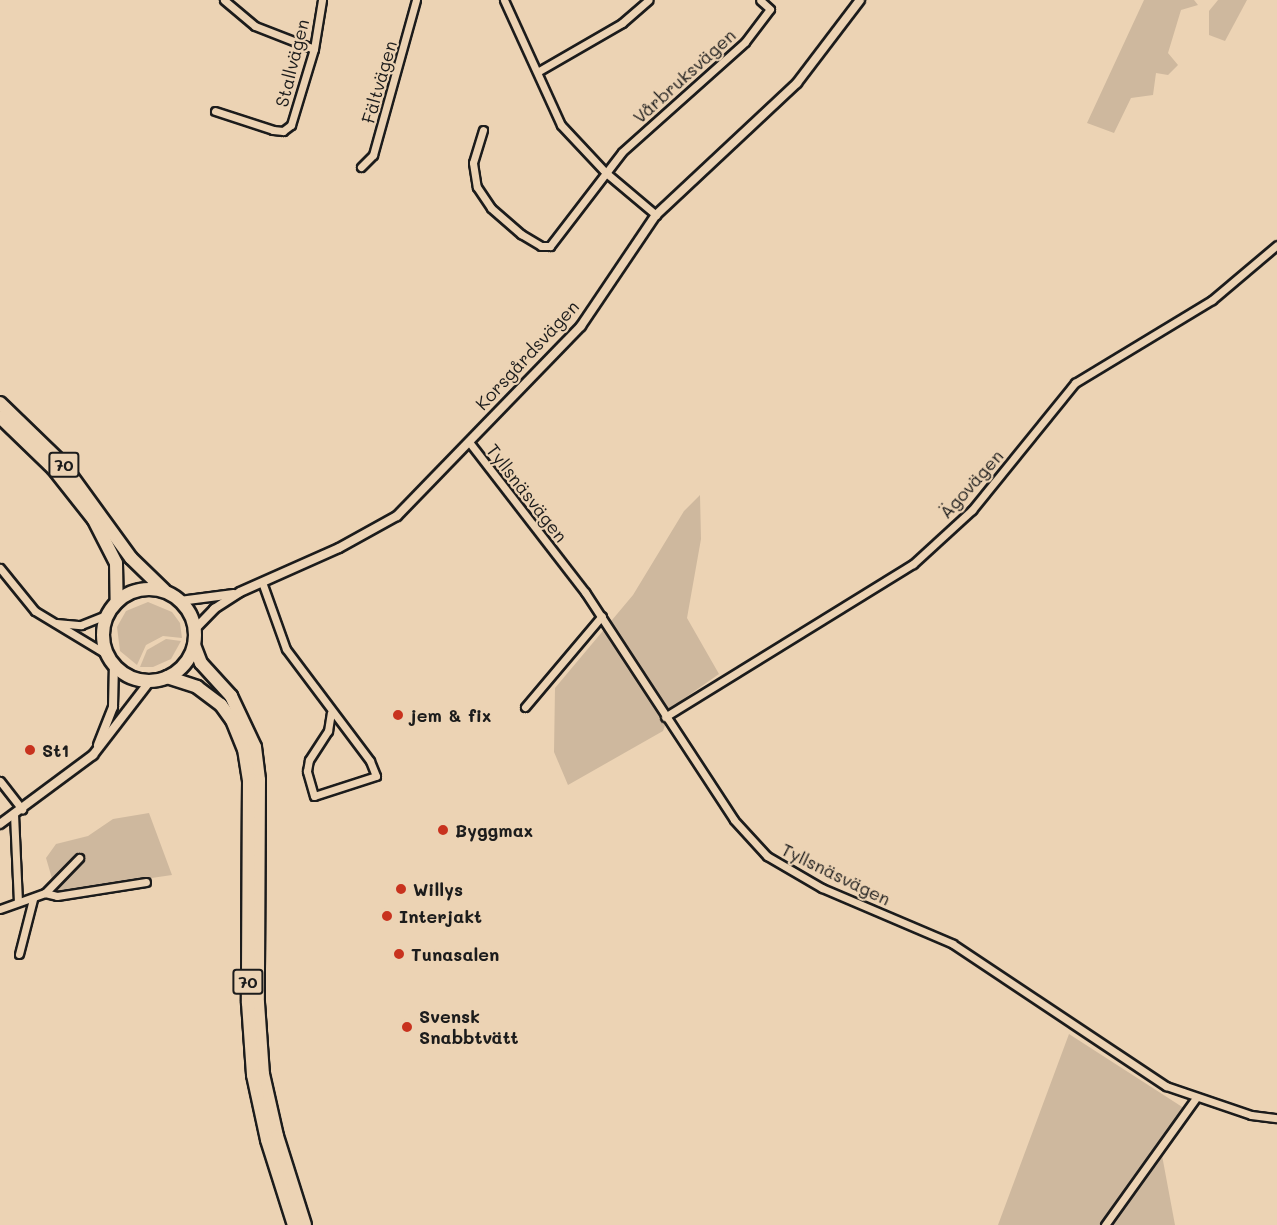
<!DOCTYPE html>
<html>
<head>
<meta charset="utf-8">
<style>
  body { margin:0 }
  #map { position:relative; width:1277px; height:1225px; overflow:hidden; background:#ecd3b4; font-family:Mali,sans-serif }
  div>[style] { position:absolute }
  .green>* { inset:0; background:#ceb89e }
  .roads { filter:drop-shadow(2px 0 #1c1c1c) drop-shadow(-2px 0 #1c1c1c) drop-shadow(0 2px #1c1c1c) drop-shadow(0 -2px #1c1c1c) }
  .minor>* { height:7px; margin:-3.5px; padding:0 3.5px; transform-origin:3.5px; border-radius:3.5px; background:#ecd3b4 }
  .tertiary>* { height:8px; margin:-4px; padding:0 4px; transform-origin:4px; border-radius:4px; background:#ecd3b4 }
  .trunk>* { height:12px; margin:-6px; padding:0 6px; transform-origin:6px; border-radius:6px; background:#ecd3b4 }
  .trunk>.ring { margin:-6px; padding:0; box-sizing:content-box; background:none; border:12px solid #ecd3b4; border-radius:50% }
  .dots>* { width:16px; height:16px; translate:-50% -50%; box-sizing:border-box; border:3px solid #ecd3b4; border-radius:50% }
  span { translate:-50% -50%; white-space:nowrap; text-align:center; line-height:1.15; -webkit-text-stroke:4.5px #ecd3b4; paint-order:stroke }
  .shield-label span { padding:2px 4px; background:#ecd3b4; border:2px solid; border-radius:4px; -webkit-text-stroke-width:0 }
  .shield-label { font-size:16px; color:#1c1c1c; font-weight:700 }
  .street-label { font-size:18px; color:#1c1c1c }
  .poi-label { font-size:18px; color:#1c1c1c; font-weight:700 }
  .left { translate:0 -50%; text-align:left }
</style>
</head>
<body>
<div id="map">
  <div class="green">
    <div style="clip-path:polygon(1144px 0,1194px 0,1198px 5px,1181px 10px,1168px 53px,1178px 65px,1168px 75px,1156px 73px,1153px 95px,1131px 98px,1114px 133px,1087px 123px)"></div>
    <div style="clip-path:polygon(1218px 0,1247px 0,1225px 41px,1209px 35px,1209px 11px)"></div>
    <div style="clip-path:polygon(700px 495px,701px 539px,687px 618px,719px 674px,672px 707px,663px 731px,568px 785px,554px 752px,555px 688px,633px 595px,684px 511px)"></div>
    <div style="clip-path:polygon(148px 602px,172px 612px,180px 623px,182px 638px,163px 636px,146px 645px,137px 665px,120px 651px,117px 627px,126px 611px)"></div>
    <div style="clip-path:polygon(166px 639px,181px 641px,171px 659px,153px 667px,140px 667px,147px 650px)"></div>
    <div style="clip-path:polygon(149px 813px,172px 875px,56px 892px,46px 858px,56px 844px,88px 836px,113px 819px)"></div>
    <div style="clip-path:polygon(1069px 1034px,1190px 1112px,1161px 1150px,1175px 1225px,998px 1225px)"></div>
  </div>
  <div class="roads">
    <div class="minor">
      <div style="left:224px;top:0;width:40px;rotate:40deg"></div>
      <div style="left:255px;top:26px;width:63px;rotate:21.3deg"></div>
      <div style="left:504px;top:0;width:137px;rotate:65.5deg"></div>
      <div style="left:561px;top:125px;width:64px;rotate:46.9deg"></div>
      <div style="left:605px;top:172px;width:67px;rotate:40.1deg"></div>
      <div style="left:539px;top:71px;width:96px;rotate:-30deg"></div>
      <div style="left:622px;top:23px;width:35px;rotate:-41deg"></div>
      <div style="left:215px;top:111px;width:61px;rotate:18.1deg"></div>
      <div style="left:273px;top:130px;width:10px;rotate:6deg"></div>
      <div style="left:283px;top:131px;width:10px;rotate:-37deg"></div>
      <div style="left:291px;top:125px;width:79px;rotate:-73.2deg"></div>
      <div style="left:314px;top:49px;width:50px;rotate:-80.7deg"></div>
      <div style="left:483px;top:130px;width:34px;rotate:107deg"></div>
      <div style="left:473px;top:163px;width:24px;rotate:81deg"></div>
      <div style="left:477px;top:187px;width:25px;rotate:56deg"></div>
      <div style="left:491px;top:208px;width:40px;rotate:41deg"></div>
      <div style="left:521px;top:234px;width:23px;rotate:31deg"></div>
      <div style="left:541px;top:246px;width:9px"></div>
      <div style="left:550px;top:246px;width:118px;rotate:-52.5deg"></div>
      <div style="left:622px;top:152px;width:165px;rotate:-41.8deg"></div>
      <div style="left:745px;top:42px;width:41px;rotate:-52.9deg"></div>
      <div style="left:770px;top:9px;width:13px;rotate:-138deg"></div>
      <div style="left:361px;top:167px;width:17px;rotate:-45deg"></div>
      <div style="left:373px;top:155px;width:161px;rotate:-74.5deg"></div>
      <div style="left:469px;top:442px;width:190px;rotate:52.3deg"></div>
      <div style="left:585px;top:592px;width:272px;rotate:56.8deg"></div>
      <div style="left:734px;top:820px;width:49px;rotate:47.5deg"></div>
      <div style="left:767px;top:856px;width:64px;rotate:30.2deg"></div>
      <div style="left:822px;top:888px;width:142px;rotate:23.1deg"></div>
      <div style="left:953px;top:944px;width:256px;rotate:33.7deg"></div>
      <div style="left:1166px;top:1086px;width:90px;rotate:18.8deg"></div>
      <div style="left:1251px;top:1115px;width:26px;rotate:7deg"></div>
      <div style="left:0;top:568px;width:55px;rotate:50.9deg"></div>
      <div style="left:35px;top:611px;width:85px;rotate:31.1deg"></div>
      <div style="left:262px;top:582px;width:71px;rotate:70.3deg"></div>
      <div style="left:286px;top:649px;width:140px;rotate:53.1deg"></div>
      <div style="left:370px;top:761px;width:16px;rotate:68deg"></div>
      <div style="left:376px;top:776px;width:65px;rotate:162.1deg"></div>
      <div style="left:314px;top:796px;width:26px;rotate:-106deg"></div>
      <div style="left:307px;top:771px;width:11px;rotate:-80deg"></div>
      <div style="left:309px;top:760px;width:35px;rotate:-57deg"></div>
      <div style="left:328px;top:731px;width:18px;rotate:-81deg"></div>
      <div style="left:56px;top:623px;width:25px;rotate:5deg"></div>
      <div style="left:81px;top:625px;width:29px;rotate:-22deg"></div>
      <div style="left:525px;top:707px;width:119px;rotate:-49.8deg"></div>
      <div style="left:665px;top:717px;width:291px;rotate:-31.7deg"></div>
      <div style="left:913px;top:564px;width:80px;rotate:-42.5deg"></div>
      <div style="left:972px;top:510px;width:164px;rotate:-51deg"></div>
      <div style="left:1075px;top:383px;width:160px;rotate:-31.2deg"></div>
      <div style="left:1212px;top:300px;width:85px;rotate:-40.2deg"></div>
      <div style="left:0;top:781px;width:36px;rotate:52deg"></div>
      <div style="left:14px;top:814px;width:87px;rotate:87.4deg"></div>
      <div style="left:45px;top:893px;width:12px;rotate:14deg"></div>
      <div style="left:57px;top:896px;width:90px;rotate:-8.9deg"></div>
      <div style="left:0;top:909px;width:48px;rotate:-19.6deg"></div>
      <div style="left:45px;top:893px;width:49px;rotate:-45.8deg"></div>
      <div style="left:19px;top:954px;width:57px;rotate:-75.7deg"></div>
      <div style="left:1105px;top:1225px;width:156px;rotate:-54.4deg"></div>
    </div>
    <div class="tertiary">
      <div style="left:180px;top:601px;width:54px;rotate:-7.4deg"></div>
      <div style="left:195px;top:629px;width:28px;rotate:-46deg"></div>
      <div style="left:214px;top:609px;width:31px;rotate:-33deg"></div>
      <div style="left:240px;top:592px;width:108px;rotate:-24deg"></div>
      <div style="left:339px;top:548px;width:66px;rotate:-28.9deg"></div>
      <div style="left:397px;top:516px;width:264px;rotate:-45.9deg"></div>
      <div style="left:581px;top:326px;width:134px;rotate:-56deg"></div>
      <div style="left:656px;top:215px;width:193px;rotate:-43.1deg"></div>
      <div style="left:797px;top:83px;width:104px;rotate:-52.8deg"></div>
      <div style="left:98px;top:745px;width:41px;rotate:-68.5deg"></div>
      <div style="left:113px;top:707px;width:43px;rotate:-88.7deg"></div>
      <div style="left:0;top:824px;width:116px;rotate:-36.6deg"></div>
      <div style="left:93px;top:755px;width:93px;rotate:-52.4deg"></div>
    </div>
    <div class="trunk">
      <div style="left:0;top:403px;width:86px;rotate:44.1deg"></div>
      <div style="left:62px;top:463px;width:117px;rotate:54deg"></div>
      <div style="left:131px;top:558px;width:46px;rotate:44.1deg"></div>
      <div style="left:0;top:417px;width:74px;rotate:43.9deg"></div>
      <div style="left:53px;top:468px;width:66px;rotate:51.7deg"></div>
      <div style="left:94px;top:520px;width:48px;rotate:62.9deg"></div>
      <div style="left:116px;top:563px;width:39px;rotate:89deg"></div>
      <div class="ring" style="left:103px;top:589px;width:80px;height:80px"></div>
      <div style="left:194px;top:645px;width:19px;rotate:69deg"></div>
      <div style="left:201px;top:663px;width:45px;rotate:47.7deg"></div>
      <div style="left:231px;top:696px;width:56px;rotate:64.8deg"></div>
      <div style="left:255px;top:747px;width:33px;rotate:83deg"></div>
      <div style="left:259px;top:780px;width:223px;rotate:90.3deg"></div>
      <div style="left:258px;top:1003px;width:71px;rotate:86deg"></div>
      <div style="left:263px;top:1074px;width:64px;rotate:77.3deg"></div>
      <div style="left:277px;top:1136px;width:93px;rotate:72.5deg"></div>
      <div style="left:167px;top:677px;width:32px;rotate:18deg"></div>
      <div style="left:197px;top:687px;width:30px;rotate:37deg"></div>
      <div style="left:221px;top:705px;width:19px;rotate:54deg"></div>
      <div style="left:232px;top:720px;width:31px;rotate:68deg"></div>
      <div style="left:244px;top:749px;width:31px;rotate:81deg"></div>
      <div style="left:249px;top:780px;width:223px;rotate:90.3deg"></div>
      <div style="left:248px;top:1003px;width:72px;rotate:86deg"></div>
      <div style="left:253px;top:1075px;width:66px;rotate:77.8deg"></div>
      <div style="left:267px;top:1140px;width:89px;rotate:72.4deg"></div>
    </div>
  </div>
  <div class="dots">
    <div style="left:398px;top:715px;background:#c8321e"></div>
    <div style="left:30px;top:750px;background:#c8321e"></div>
    <div style="left:443px;top:830px;background:#c8321e"></div>
    <div style="left:401px;top:889px;background:#c8321e"></div>
    <div style="left:387px;top:916px;background:#c8321e"></div>
    <div style="left:399px;top:954px;background:#c8321e"></div>
    <div style="left:407px;top:1027px;background:#c8321e"></div>
  </div>
  <div class="shield-label">
    <span style="left:64px;top:465px">70</span>
    <span style="left:248px;top:982px">70</span>
  </div>
  <div class="street-label">
    <span style="left:292px;top:63px;rotate:-76deg">Stallvägen</span>
    <span style="left:684px;top:76px;rotate:-42deg">Vårbruksvägen</span>
    <span style="left:379px;top:82px;rotate:-74deg">Fältvägen</span>
    <span style="left:527px;top:355px;rotate:-47deg">Korsgårdsvägen</span>
    <span style="left:971px;top:484px;rotate:-48deg">Ägovägen</span>
    <span style="left:527px;top:493px;rotate:52deg">Tyllsnäsvägen</span>
    <span style="left:836px;top:874px;rotate:26deg">Tyllsnäsvägen</span>
  </div>
  <div class="poi-label">
    <span class="left" style="left:410px;top:715px">jem &amp; fix</span>
    <span class="left" style="left:42px;top:750px">St1</span>
    <span class="left" style="left:455px;top:830px">Byggmax</span>
    <span class="left" style="left:413px;top:889px">Willys</span>
    <span class="left" style="left:399px;top:916px">Interjakt</span>
    <span class="left" style="left:411px;top:954px">Tunasalen</span>
    <span class="left" style="left:419px;top:1027px">Svensk<br>Snabbtvätt</span>
  </div>
</div>
</body>
</html>
